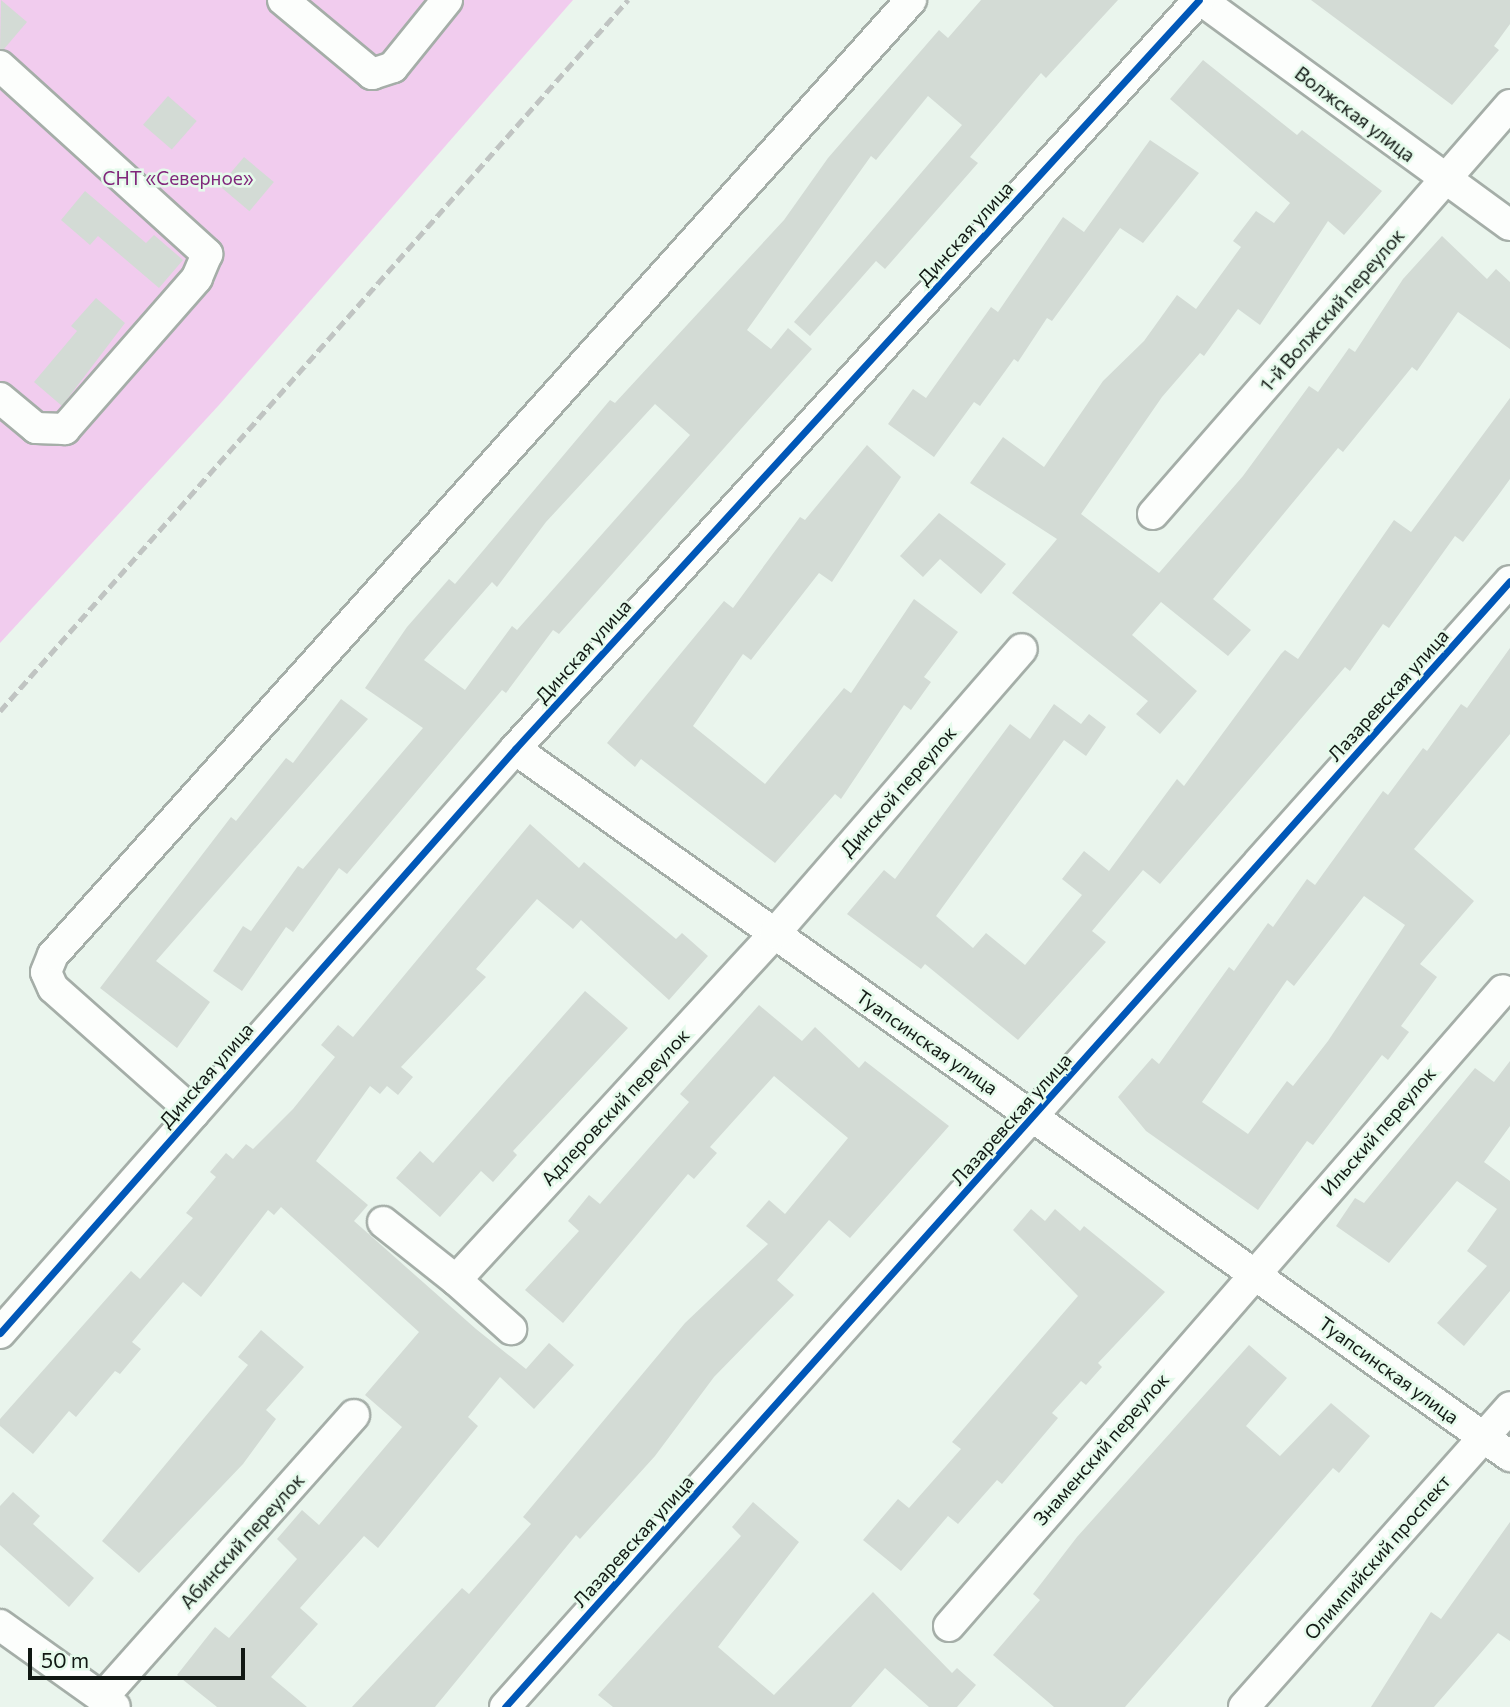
<!DOCTYPE html>
<html>
<head>
<meta charset="utf-8">
<style>
  body { margin:0 }
  #map { position:relative; width:1510px; height:1707px; overflow:hidden; background:#eaf5ed; font-family:Commissioner,sans-serif }
  div>[style] { position:absolute }
  .green>* { inset:0; background:#f1ccee }
  .building>* { inset:0; background:#d3dbd5; transform-origin:0 0 }
  .roads { filter:drop-shadow(2px 0 #a5aea8) drop-shadow(-2px 0 #a5aea8) drop-shadow(0 2px #a5aea8) drop-shadow(0 -2px #a5aea8) }
  .minor>* { height:30px; margin:-15px; padding:0 15px; transform-origin:15px; border-radius:15px; background:#fcfefc }
  .rail>* { height:5px; margin-top:-2.5px; transform-origin:0; background:repeating-linear-gradient(90deg,#c0c4c2 0 10px,transparent 0 15px) }
  .cycleway>* { height:7px; margin:-3.5px; padding:0 3.5px; transform-origin:3.5px; border-radius:3.5px; background:#0057b8 }
  span { translate:-50% -50%; white-space:nowrap; text-align:center; line-height:1.15; -webkit-text-stroke:5px #e5faeb; paint-order:stroke }
  .street-label { font-size:19px; color:#111813 }
  .park-label { font-size:19px; color:#80277b }
  .scale { position:absolute; left:28px; top:1648px; width:217px; height:32px; box-sizing:border-box; border:4px solid #111813; border-top:0; padding-left:9px; font-size:21px; line-height:24px; white-space:nowrap; color:#111813; -webkit-text-stroke:5px #e5faeb; paint-order:stroke }
</style>
</head>
<body>
<div id="map">
  <div class="green">
    <div style="clip-path:polygon(0 0,573px 0,219px 405px,0 643px)"></div>
  </div>
  <div class="building">
    <div style="clip-path:polygon(1px 0,27px 22px,4px 49px,0 49px)"></div>
    <div style="clip-path:polygon(evenodd,981px 0,1118px 0,1046px 78px,1041px 73px,970px 157px,978px 163px,885px 269px,876px 261px,810px 336px,794px 322px,962px 125px,928px 96px,876px 160px,871px 156px,747px 330px,771px 349px,788px 328px,812px 349px,559px 634px,553px 630px,506px 693px,502px 690px,347px 874px,339px 868px,293px 932px,286px 927px,242px 991px,213px 971px,243px 926px,251px 931px,298px 866px,303px 869px,423px 728px,365px 688px,407px 627px,449px 579px,455px 584px,610px 400px,615px 403px,784px 220px,828px 158px,939px 30px,948px 38px,981px 0,655px 404px,690px 435px,517px 630px,512px 626px,465px 690px,424px 660px,492px 582px,497px 587px,546px 522px,655px 404px)"></div>
    <div style="clip-path:polygon(1311px 0,1510px 0,1510px 24px,1494px 46px,1499px 50px,1452px 105px)"></div>
    <div style="clip-path:polygon(1203px 60px,1297px 135px,1302px 130px,1382px 191px,1344px 235px,1328px 221px,1260px 325px,1238px 309px,1204px 356px,1200px 353px,1162px 397px,1081px 514px,1159px 573px,1243px 476px,1309px 386px,1318px 392px,1349px 348px,1355px 352px,1403px 279px,1442px 236px,1487px 279px,1496px 269px,1510px 282px,1510px 349px,1458px 312px,1417px 371px,1412px 367px,1343px 452px,1338px 448px,1213px 599px,1251px 630px,1228px 656px,1161px 602px,1132px 635px,1197px 691px,1160px 734px,1136px 714px,1148px 701px,1012px 593px,1057px 539px,970px 483px,1003px 437px,1044px 467px,1103px 381px,1144px 341px,1177px 295px,1196px 309px,1241px 247px,1233px 241px,1256px 211px,1274px 223px,1290px 203px,1170px 99px)"></div>
    <div style="left:168px;top:96px;width:38px;height:38px;rotate:41deg"></div>
    <div style="clip-path:polygon(1150px 140px,1199px 173px,1143px 243px,1120px 228px,1052px 321px,1047px 318px,1018px 362px,1014px 359px,980px 406px,974px 402px,934px 457px,888px 424px,913px 389px,926px 398px,991px 307px,998px 312px,1063px 217px,1084px 232px)"></div>
    <div style="left:244px;top:157px;width:39px;height:38px;rotate:40deg"></div>
    <div style="clip-path:polygon(85px 191px,146px 243px,154px 235px,183px 260px,159px 288px,98px 236px,90px 245px,61px 220px)"></div>
    <div style="clip-path:polygon(96px 298px,125px 323px,62px 406px,34px 382px,77px 331px,71px 326px)"></div>
    <div style="clip-path:polygon(1510px 398px,1510px 479px,1497px 497px,1463px 542px,1455px 536px,1389px 628px,1383px 624px,1350px 671px,1345px 667px,1160px 884px,1143px 870px,1092px 931px,1106px 942px,1018px 1040px,925px 964px,921px 969px,847px 914px,884px 870px,895px 879px,1010px 724px,1030px 739px,1054px 704px,1081px 724px,1089px 714px,1106px 727px,1086px 756px,1064px 740px,936px 916px,973px 948px,986px 933px,1025px 965px,1082px 895px,1062px 879px,1084px 851px,1109px 871px,1177px 779px,1184px 786px,1281px 654px,1285px 650px,1298px 659px,1394px 520px,1411px 532px)"></div>
    <div style="clip-path:polygon(867px 445px,901px 477px,832px 582px,819px 573px,751px 660px,743px 654px,693px 726px,765px 784px,844px 688px,851px 693px,914px 599px,958px 632px,924px 677px,931px 682px,911px 710px,904px 705px,841px 799px,835px 794px,775px 863px,641px 759px,635px 767px,607px 743px,724px 601px,733px 608px,800px 517px,805px 520px)"></div>
    <div style="clip-path:polygon(939px 513px,1006px 564px,981px 594px,940px 559px,923px 577px,900px 556px)"></div>
    <div style="clip-path:polygon(evenodd,1510px 648px,1510px 734px,1414px 849px,1474px 901px,1420px 964px,1437px 977px,1401px 1026px,1409px 1032px,1388px 1060px,1382px 1055px,1313px 1145px,1307px 1141px,1258px 1210px,1146px 1131px,1118px 1097px,1152px 1058px,1159px 1064px,1229px 967px,1234px 971px,1268px 923px,1273px 927px,1307px 879px,1315px 885px,1383px 791px,1388px 795px,1423px 748px,1427px 751px,1461px 704px,1467px 708px,1510px 648px,1364px 896px,1405px 925px,1328px 1041px,1293px 1086px,1287px 1081px,1248px 1134px,1202px 1102px,1287px 980px,1294px 986px,1364px 896px)"></div>
    <div style="clip-path:polygon(341px 699px,368px 719px,156px 961px,210px 1002px,177px 1048px,100px 988px,231px 817px,236px 821px,286px 758px,293px 763px)"></div>
    <div style="clip-path:polygon(530px 824px,579px 868px,584px 862px,676px 939px,682px 933px,708px 956px,669px 1000px,581px 920px,573px 929px,537px 899px,476px 969px,486px 977px,401px 1067px,413px 1077px,398px 1095px,387px 1086px,380px 1094px,370px 1086px,316px 1161px,368px 1205px,354px 1221px,476px 1329px,526px 1369px,549px 1343px,574px 1365px,534px 1409px,500px 1377px,468px 1417px,478px 1426px,378px 1548px,364px 1536px,300px 1608px,318px 1624px,271px 1677px,307px 1707px,217px 1707px,177px 1675px,215px 1627px,229px 1638px,297px 1559px,277px 1539px,302px 1510px,319px 1525px,402px 1427px,365px 1395px,419px 1332px,281px 1207px,274px 1215px,268px 1210px,201px 1297px,183px 1282px,132px 1342px,141px 1349px,120px 1374px,115px 1371px,76px 1417px,69px 1411px,33px 1454px,0 1426px,0 1419px,131px 1271px,140px 1279px,193px 1218px,186px 1213px,216px 1177px,210px 1172px,226px 1153px,233px 1159px,246px 1144px,253px 1149px,293px 1109px,335px 1057px,321px 1045px,338px 1025px,353px 1037px)"></div>
    <div style="clip-path:polygon(585px 991px,628px 1028px,513px 1151px,517px 1155px,493px 1182px,481px 1171px,440px 1217px,396px 1178px,420px 1151px,433px 1163px)"></div>
    <div style="clip-path:polygon(759px 1005px,802px 1041px,815px 1027px,859px 1068px,865px 1061px,949px 1126px,850px 1238px,829px 1220px,777px 1280px,794px 1295px,714px 1377px,655px 1456px,580px 1539px,576px 1535px,435px 1707px,352px 1707px,462px 1588px,469px 1594px,531px 1524px,523px 1517px,685px 1323px,768px 1244px,746px 1226px,769px 1200px,785px 1214px,848px 1138px,774px 1076px,710px 1147px,717px 1153px,694px 1179px,688px 1174px,563px 1323px,525px 1290px,579px 1231px,568px 1221px,589px 1195px,600px 1204px,689px 1102px,680px 1094px)"></div>
    <div style="clip-path:polygon(1510px 1061px,1510px 1126px,1484px 1162px,1510px 1181px,1510px 1291px,1464px 1346px,1437px 1323px,1487px 1266px,1467px 1251px,1497px 1209px,1457px 1181px,1389px 1263px,1336px 1226px,1355px 1198px,1364px 1203px,1475px 1068px,1494px 1082px)"></div>
    <div style="clip-path:polygon(1031px 1209px,1045px 1221px,1055px 1209px,1080px 1231px,1084px 1226px,1165px 1292px,1098px 1363px,1102px 1367px,1086px 1385px,1081px 1381px,1052px 1413px,1058px 1418px,1002px 1484px,997px 1480px,958px 1524px,948px 1516px,901px 1571px,863px 1540px,898px 1499px,909px 1508px,961px 1449px,952px 1442px,1078px 1296px,1013px 1230px)"></div>
    <div style="clip-path:polygon(261px 1330px,304px 1367px,266px 1410px,276px 1419px,243px 1464px,139px 1573px,102px 1541px,248px 1365px,238px 1357px)"></div>
    <div style="clip-path:polygon(1249px 1345px,1287px 1378px,1246px 1426px,1280px 1456px,1331px 1403px,1370px 1436px,1339px 1473px,1333px 1468px,1125px 1707px,1054px 1707px,993px 1655px,1040px 1600px,1033px 1594px,1077px 1537px)"></div>
    <div style="clip-path:polygon(13px 1492px,40px 1516px,33px 1524px,94px 1578px,69px 1607px,0 1545px,0 1506px)"></div>
    <div style="clip-path:polygon(753px 1502px,799px 1542px,718px 1647px,774px 1695px,873px 1592px,952px 1673px,957px 1668px,976px 1685px,957px 1707px,929px 1707px,885px 1668px,851px 1707px,613px 1707px,598px 1695px,741px 1536px,732px 1527px)"></div>
    <div style="clip-path:polygon(1510px 1522px,1510px 1641px,1498px 1633px,1434px 1707px,1371px 1707px,1431px 1612px,1441px 1619px)"></div>
  </div>
  <div class="roads">
    <div class="minor">
      <div style="left:283px;top:0;width:116px;rotate:39.7deg"></div>
      <div style="left:372px;top:74px;width:22px;rotate:-18deg"></div>
      <div style="left:393px;top:67px;width:86px;rotate:-51.1deg"></div>
      <div style="left:1201px;top:0;width:382px;rotate:36.1deg"></div>
      <div style="left:0;top:66px;width:280px;rotate:42.2deg"></div>
      <div style="left:207px;top:254px;width:26px;rotate:113deg"></div>
      <div style="left:197px;top:278px;width:201px;rotate:131.2deg"></div>
      <div style="left:65px;top:429px;width:29px;rotate:-178deg"></div>
      <div style="left:36px;top:428px;width:47px;rotate:-140.2deg"></div>
      <div style="left:1153px;top:514px;width:543px;rotate:-48.88deg"></div>
      <div style="left:515px;top:749px;width:1221px;rotate:35.4deg"></div>
      <div style="left:194px;top:1113px;width:188px;rotate:-138.4deg"></div>
      <div style="left:53px;top:988px;width:17px;rotate:-114deg"></div>
      <div style="left:46px;top:972px;width:18px;rotate:-68deg"></div>
      <div style="left:53px;top:955px;width:1284px;rotate:-48.06deg"></div>
      <div style="left:383px;top:1222px;width:93px;rotate:38.5deg"></div>
      <div style="left:456px;top:1280px;width:471px;rotate:-47.4deg"></div>
      <div style="left:775px;top:933px;width:376px;rotate:-49deg"></div>
      <div style="left:456px;top:1280px;width:74px;rotate:41.7deg"></div>
      <div style="left:0;top:1333px;width:779px;rotate:-48.59deg"></div>
      <div style="left:515px;top:749px;width:1014px;rotate:-47.6deg"></div>
      <div style="left:0;top:1625px;width:141px;rotate:35.5deg"></div>
      <div style="left:949px;top:1626px;width:843px;rotate:-48.94deg"></div>
      <div style="left:102px;top:1698px;width:379px;rotate:-48.3deg"></div>
      <div style="left:505px;top:1707px;width:1509px;rotate:-48.25deg"></div>
      <div style="left:1244px;top:1707px;width:401px;rotate:-48.4deg"></div>
    </div>
  </div>
  <div class="rail">
    <div style="left:0;top:711px;width:949px;rotate:-48.55deg"></div>
  </div>
  <div class="cycleway">
    <div style="left:0;top:1333px;width:779px;rotate:-48.59deg"></div>
    <div style="left:515px;top:749px;width:1014px;rotate:-47.6deg"></div>
    <div style="left:505px;top:1707px;width:1509px;rotate:-48.25deg"></div>
  </div>
  <div class="street-label">
    <span style="left:1355px;top:114px;rotate:37deg">Волжская улица</span>
    <span style="left:965px;top:233px;rotate:-48deg">Динская улица</span>
    <span style="left:1332px;top:310px;rotate:-49deg">1-й Волжский переулок</span>
    <span style="left:583px;top:651px;rotate:-48deg">Динская улица</span>
    <span style="left:1388px;top:695px;rotate:-48deg">Лазаревская улица</span>
    <span style="left:898px;top:791px;rotate:-49deg">Динской переулок</span>
    <span style="left:927px;top:1042px;rotate:35deg">Туапсинская улица</span>
    <span style="left:206px;top:1075px;rotate:-49deg">Динская улица</span>
    <span style="left:615px;top:1107px;rotate:-47deg">Адлеровский переулок</span>
    <span style="left:1011px;top:1119px;rotate:-48deg">Лазаревская улица</span>
    <span style="left:1378px;top:1131px;rotate:-49deg">Ильский переулок</span>
    <span style="left:1389px;top:1370px;rotate:36deg">Туапсинская улица</span>
    <span style="left:1101px;top:1449px;rotate:-49deg">Знаменский переулок</span>
    <span style="left:242px;top:1541px;rotate:-48deg">Абинский переулок</span>
    <span style="left:633px;top:1541px;rotate:-48deg">Лазаревская улица</span>
    <span style="left:1377px;top:1557px;rotate:-49deg">Олимпийский проспект</span>
  </div>
  <div class="park-label">
    <span style="left:178px;top:178px">СНТ «Северное»</span>
  </div>
  <div class="scale">50 m</div>
</div>
</body>
</html>
